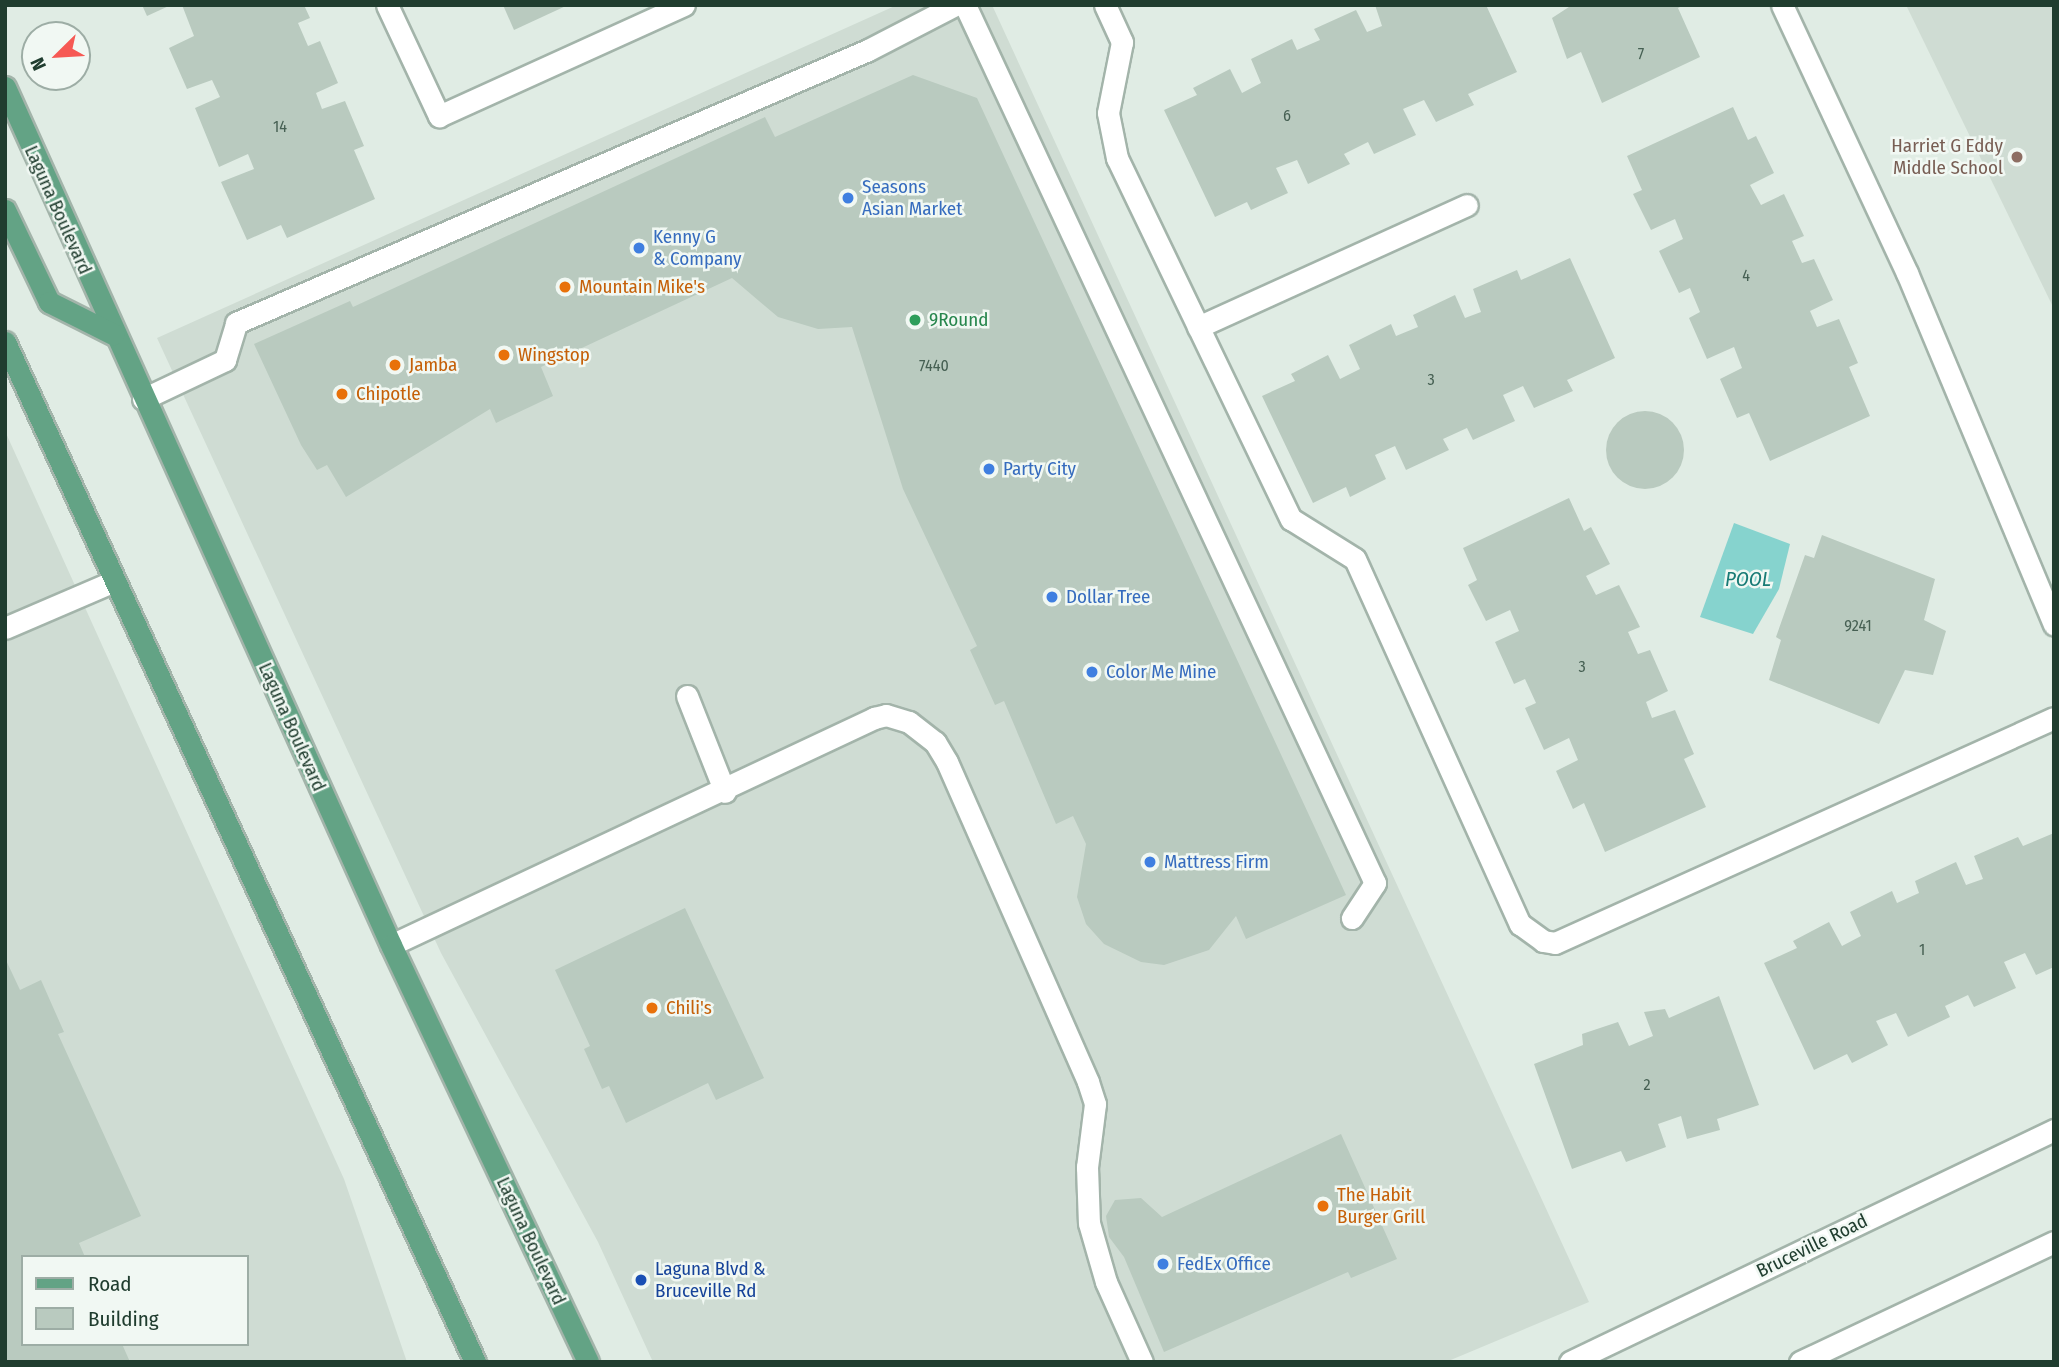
<!DOCTYPE html>
<html>
<head>
<meta charset="utf-8">
<style>
  body { margin:0 }
  #map { position:relative; width:2059px; height:1367px; overflow:hidden; background:#e0ece4; font-family:"Fira Sans Condensed",sans-serif }
  div>[style] { position:absolute }
  .built>* { inset:0; background:#cfdcd3 }
  .water>* { inset:0; background:#86d3ce }
  .building>* { inset:0; background:#b9cabf }
  .round { border-radius:50% }
  .roads { filter:drop-shadow(2px 0 #a3b4aa) drop-shadow(-2px 0 #a3b4aa) drop-shadow(0 2px #a3b4aa) drop-shadow(0 -2px #a3b4aa) }
  .lane>* { height:21px; margin:-10.5px; padding:0 10.5px; transform-origin:10.5px; border-radius:10.5px; background:#fff }
  .street>* { height:21px; margin:-10.5px; padding:0 10.5px; transform-origin:10.5px; border-radius:10.5px; background:#fff }
  .secondary>* { height:21px; margin:-10.5px; padding:0 10.5px; transform-origin:10.5px; border-radius:10.5px; background:#fff }
  .primary>* { height:21px; margin:-10.5px; padding:0 10.5px; transform-origin:10.5px; border-radius:10.5px; background:#63a385 }
  .dots>* { width:19px; height:19px; translate:-50% -50%; box-sizing:border-box; border:4px solid #f1f8f3; border-radius:50% }
  span { translate:-50% -50%; white-space:nowrap; text-align:center; line-height:1.15; -webkit-text-stroke:5px #f1f8f3; paint-order:stroke }
  .number-label { font-size:16px; color:#466053 }
  .number-label span { -webkit-text-stroke-width:0 }
  .education-label { font-size:19px; color:#785e54 }
  .right { translate:-100% -50%; text-align:right }
  .shop-label { font-size:19px; color:#366cbe }
  .left { translate:0 -50%; text-align:left }
  .street-label { font-size:19px; color:#203d2f }
  .food-label { font-size:19px; color:#c56008 }
  .leisure-label { font-size:19px; color:#27864d }
  .transit-label { font-size:19px; color:#164399 }
  .water-label { font-size:21px; color:#197b76; font-style:italic }
  .frame { position:absolute; inset:0; border:7px solid #203d2f; pointer-events:none }
  .legend { position:absolute; left:21px; top:1255px; width:228px; height:91px; box-sizing:border-box; background:#f1f8f3; border:2px solid #9dada5; margin:0; padding:9px 12px; list-style:none; font-size:21px; color:#203d2f }
  .legend li { display:flex; align-items:center; gap:14px; height:35px }
  .legend b { width:35px; border:2px solid #9dada5 }
  .north { position:absolute; left:21px; top:21px; width:70px; height:70px; box-sizing:border-box; background:#f1f8f3; border:2px solid #9dada5; border-radius:50%; rotate:246deg; font-size:19px; font-weight:700; line-height:28px; text-align:center; color:#203d2f }
  .north::after { content:''; display:block; margin:auto; width:24px; height:32px; background:#f65954; clip-path:polygon(50% 0,100% 100%,50% 72%,0 100%) }
</style>
</head>
<body>
<div id="map">
  <div class="built">
    <div style="clip-path:polygon(897px 5px,992px 5px,1589px 1302px,1446px 1362px,653px 1362px,598px 1242px,441px 953px,157px 338px)"></div>
    <div style="clip-path:polygon(1906px 5px,2054px 5px,2054px 309px)"></div>
    <div style="clip-path:polygon(evenodd,5px 431px,344px 1179px,407px 1362px,5px 1362px,5px 431px,23px 1257px,247px 1257px,247px 1344px,23px 1344px,23px 1257px)"></div>
  </div>
  <div class="water">
    <div style="clip-path:polygon(1734px 523px,1790px 544px,1779px 589px,1753px 634px,1700px 617px)"></div>
  </div>
  <div class="building">
    <div style="clip-path:polygon(142px 5px,171px 5px,147px 16px)"></div>
    <div style="clip-path:polygon(182px 5px,304px 5px,310px 18px,298px 23px,308px 46px,320px 41px,338px 83px,316px 93px,322px 109px,345px 101px,364px 146px,354px 150px,375px 199px,287px 238px,281px 225px,247px 240px,221px 182px,254px 169px,248px 154px,219px 167px,195px 108px,220px 97px,212px 80px,187px 89px,169px 48px,194px 36px)"></div>
    <div style="clip-path:polygon(503px 5px,568px 5px,514px 30px)"></div>
    <div style="clip-path:polygon(1375px 5px,1486px 5px,1517px 72px,1468px 94px,1474px 105px,1436px 122px,1424px 100px,1403px 109px,1416px 135px,1374px 154px,1368px 142px,1344px 154px,1350px 164px,1308px 184px,1297px 160px,1276px 168px,1288px 193px,1251px 210px,1247px 202px,1215px 217px,1164px 110px,1197px 95px,1193px 88px,1230px 69px,1242px 93px,1261px 83px,1251px 59px,1292px 39px,1297px 50px,1320px 40px,1314px 29px,1356px 10px,1367px 32px,1382px 26px)"></div>
    <div style="clip-path:polygon(1572px 5px,1684px 5px,1678px 8px,1700px 57px,1602px 103px,1581px 52px,1567px 59px,1552px 18px)"></div>
    <div style="clip-path:polygon(913px 75px,977px 98px,1346px 895px,1246px 939px,1236px 916px,1209px 950px,1164px 965px,1141px 962px,1104px 944px,1086px 924px,1077px 897px,1086px 844px,1073px 816px,1056px 824px,1004px 701px,995px 705px,970px 650px,977px 646px,903px 489px,852px 327px,818px 329px,778px 317px,732px 278px,541px 367px,553px 396px,496px 423px,490px 409px,346px 497px,327px 465px,317px 470px,301px 445px,254px 344px,350px 301px,353px 307px,765px 117px,775px 137px)"></div>
    <div style="clip-path:polygon(1733px 107px,1748px 140px,1756px 136px,1774px 173px,1750px 185px,1761px 205px,1784px 194px,1804px 236px,1792px 241px,1802px 263px,1814px 259px,1833px 300px,1810px 311px,1817px 327px,1839px 319px,1858px 363px,1849px 367px,1870px 416px,1770px 461px,1749px 413px,1737px 418px,1720px 379px,1742px 368px,1734px 347px,1707px 359px,1689px 318px,1700px 312px,1690px 288px,1679px 293px,1659px 251px,1683px 239px,1675px 219px,1651px 230px,1633px 194px,1642px 190px,1627px 156px)"></div>
    <div style="clip-path:polygon(1570px 258px,1615px 358px,1567px 380px,1573px 391px,1534px 408px,1523px 386px,1503px 395px,1515px 421px,1473px 440px,1467px 428px,1443px 439px,1449px 450px,1406px 470px,1395px 446px,1375px 455px,1386px 479px,1350px 497px,1346px 487px,1313px 503px,1262px 396px,1295px 381px,1291px 374px,1328px 355px,1340px 379px,1360px 369px,1349px 345px,1391px 324px,1396px 336px,1418px 327px,1413px 315px,1455px 295px,1465px 318px,1481px 312px,1473px 289px,1517px 270px,1521px 280px)"></div>
    <div class="round" style="left:1606px;top:411px;width:78px;height:78px"></div>
    <div style="clip-path:polygon(1569px 498px,1584px 531px,1591px 527px,1610px 564px,1586px 576px,1596px 595px,1619px 585px,1640px 627px,1628px 632px,1638px 654px,1650px 650px,1668px 691px,1646px 702px,1652px 718px,1675px 710px,1694px 754px,1684px 759px,1706px 807px,1605px 852px,1584px 803px,1573px 809px,1556px 771px,1578px 760px,1569px 738px,1544px 750px,1525px 708px,1536px 703px,1525px 679px,1514px 684px,1495px 642px,1519px 631px,1510px 610px,1486px 621px,1468px 585px,1477px 580px,1463px 548px)"></div>
    <div style="clip-path:polygon(1822px 535px,1935px 579px,1924px 620px,1946px 631px,1933px 675px,1905px 670px,1879px 724px,1769px 680px,1781px 640px,1776px 637px,1805px 555px,1814px 558px)"></div>
    <div style="clip-path:polygon(2054px 833px,2054px 967px,2036px 975px,2025px 953px,2004px 962px,2016px 988px,1974px 1007px,1968px 995px,1945px 1006px,1950px 1017px,1908px 1037px,1896px 1013px,1876px 1021px,1888px 1045px,1852px 1063px,1847px 1054px,1814px 1070px,1764px 963px,1797px 948px,1793px 941px,1829px 922px,1842px 946px,1861px 936px,1850px 912px,1892px 891px,1897px 903px,1919px 893px,1915px 881px,1956px 862px,1966px 885px,1983px 879px,1974px 856px,2018px 837px,2023px 846px)"></div>
    <div style="clip-path:polygon(685px 908px,764px 1078px,716px 1100px,708px 1083px,626px 1123px,609px 1086px,602px 1089px,584px 1049px,590px 1046px,555px 970px)"></div>
    <div style="clip-path:polygon(5px 958px,20px 990px,41px 980px,64px 1032px,58px 1034px,141px 1216px,79px 1243px,85px 1257px,23px 1257px,23px 1344px,122px 1344px,130px 1362px,5px 1362px)"></div>
    <div style="clip-path:polygon(1719px 996px,1759px 1105px,1717px 1119px,1720px 1130px,1687px 1139px,1681px 1116px,1658px 1124px,1666px 1147px,1626px 1162px,1621px 1151px,1572px 1169px,1534px 1064px,1583px 1045px,1582px 1034px,1618px 1022px,1629px 1046px,1653px 1036px,1644px 1012px,1665px 1009px,1669px 1018px)"></div>
    <div style="clip-path:polygon(1341px 1134px,1397px 1259px,1351px 1278px,1348px 1272px,1164px 1352px,1124px 1257px,1109px 1237px,1106px 1216px,1115px 1200px,1141px 1198px,1162px 1217px)"></div>
  </div>
  <div class="roads">
    <div class="lane">
      <div style="left:387px;top:5px;width:123px;rotate:64.9deg"></div>
      <div style="left:439px;top:116px;width:269px;rotate:-24.4deg"></div>
      <div style="left:965px;top:5px;width:969px;rotate:64.97deg"></div>
      <div style="left:1375px;top:883px;width:42px;rotate:123.3deg"></div>
      <div style="left:1105px;top:5px;width:41px;rotate:65.3deg"></div>
      <div style="left:1122px;top:42px;width:72px;rotate:101.2deg"></div>
      <div style="left:1108px;top:113px;width:46px;rotate:78.7deg"></div>
      <div style="left:1117px;top:158px;width:401px;rotate:64.3deg"></div>
      <div style="left:1291px;top:519px;width:75px;rotate:32deg"></div>
      <div style="left:1355px;top:559px;width:401px;rotate:65.7deg"></div>
      <div style="left:1520px;top:924px;width:29px;rotate:36deg"></div>
      <div style="left:1543px;top:941px;width:12px;rotate:9deg"></div>
      <div style="left:1555px;top:943px;width:547px;rotate:-24.27deg"></div>
      <div style="left:1782px;top:5px;width:296px;rotate:65deg"></div>
      <div style="left:1907px;top:273px;width:381px;rotate:67.3deg"></div>
      <div style="left:1198px;top:327px;width:295px;rotate:-24.4deg"></div>
      <div style="left:143px;top:399px;width:91px;rotate:-25.4deg"></div>
      <div style="left:225px;top:360px;width:39px;rotate:-73deg"></div>
      <div style="left:236px;top:323px;width:688px;rotate:-23.36deg"></div>
      <div style="left:868px;top:50px;width:98px;rotate:-27.3deg"></div>
      <div style="left:5px;top:628px;width:119px;rotate:-23.3deg"></div>
      <div style="left:687px;top:696px;width:103px;rotate:68.4deg"></div>
    </div>
    <div class="street">
      <div style="left:391px;top:945px;width:534px;rotate:-25.17deg"></div>
      <div style="left:874px;top:718px;width:12px;rotate:-14deg"></div>
      <div style="left:886px;top:715px;width:24px;rotate:17deg"></div>
      <div style="left:909px;top:722px;width:33px;rotate:38deg"></div>
      <div style="left:935px;top:742px;width:23px;rotate:59deg"></div>
      <div style="left:947px;top:762px;width:350px;rotate:66.2deg"></div>
      <div style="left:1088px;top:1082px;width:23px;rotate:72deg"></div>
      <div style="left:1095px;top:1104px;width:64px;rotate:97.2deg"></div>
      <div style="left:1087px;top:1167px;width:56px;rotate:88deg"></div>
      <div style="left:1089px;top:1223px;width:61px;rotate:73.9deg"></div>
      <div style="left:1106px;top:1282px;width:88px;rotate:65.8deg"></div>
    </div>
    <div class="secondary">
      <div style="left:1570px;top:1362px;width:537px;rotate:-25.61deg"></div>
      <div style="left:1800px;top:1362px;width:281px;rotate:-25.3deg"></div>
    </div>
    <div class="primary">
      <div style="left:5px;top:87px;width:941px;rotate:65.78deg"></div>
      <div style="left:391px;top:945px;width:461px;rotate:64.7deg"></div>
      <div style="left:5px;top:210px;width:102px;rotate:64.4deg"></div>
      <div style="left:49px;top:302px;width:72px;rotate:26.6deg"></div>
      <div style="left:5px;top:342px;width:1123px;rotate:65.26deg"></div>
    </div>
  </div>
  <div class="dots">
    <div style="left:2017px;top:157px;background:#8d6e63"></div>
    <div style="left:848px;top:198px;background:#3f7fe0"></div>
    <div style="left:639px;top:248px;background:#3f7fe0"></div>
    <div style="left:565px;top:287px;background:#e8710a"></div>
    <div style="left:915px;top:320px;background:#2e9e5b"></div>
    <div style="left:504px;top:355px;background:#e8710a"></div>
    <div style="left:395px;top:365px;background:#e8710a"></div>
    <div style="left:342px;top:394px;background:#e8710a"></div>
    <div style="left:989px;top:469px;background:#3f7fe0"></div>
    <div style="left:1052px;top:597px;background:#3f7fe0"></div>
    <div style="left:1092px;top:672px;background:#3f7fe0"></div>
    <div style="left:1150px;top:862px;background:#3f7fe0"></div>
    <div style="left:652px;top:1008px;background:#e8710a"></div>
    <div style="left:1323px;top:1206px;background:#e8710a"></div>
    <div style="left:1163px;top:1264px;background:#3f7fe0"></div>
    <div style="left:641px;top:1280px;background:#1a4fb4"></div>
  </div>
  <div class="number-label">
    <span style="left:1641px;top:54px">7</span>
    <span style="left:1287px;top:116px">6</span>
    <span style="left:280px;top:127px">14</span>
    <span style="left:1746px;top:276px">4</span>
    <span style="left:934px;top:366px">7440</span>
    <span style="left:1431px;top:380px">3</span>
    <span style="left:1858px;top:626px">9241</span>
    <span style="left:1582px;top:667px">3</span>
    <span style="left:1922px;top:950px">1</span>
    <span style="left:1647px;top:1085px">2</span>
  </div>
  <div class="education-label">
    <span class="right" style="left:2003px;top:157px">Harriet G Eddy<br>Middle School</span>
  </div>
  <div class="shop-label">
    <span class="left" style="left:862px;top:198px">Seasons<br>Asian Market</span>
    <span class="left" style="left:653px;top:248px">Kenny G<br>&amp; Company</span>
    <span class="left" style="left:1003px;top:469px">Party City</span>
    <span class="left" style="left:1066px;top:597px">Dollar Tree</span>
    <span class="left" style="left:1106px;top:672px">Color Me Mine</span>
    <span class="left" style="left:1164px;top:862px">Mattress Firm</span>
    <span class="left" style="left:1177px;top:1264px">FedEx Office</span>
  </div>
  <div class="street-label">
    <span style="left:58px;top:210px;rotate:66deg">Laguna Boulevard</span>
    <span style="left:292px;top:727px;rotate:66deg">Laguna Boulevard</span>
    <span style="left:531px;top:1241px;rotate:65deg">Laguna Boulevard</span>
    <span style="left:1812px;top:1246px;rotate:-26deg">Bruceville Road</span>
  </div>
  <div class="food-label">
    <span class="left" style="left:579px;top:287px">Mountain Mike's</span>
    <span class="left" style="left:518px;top:355px">Wingstop</span>
    <span class="left" style="left:409px;top:365px">Jamba</span>
    <span class="left" style="left:356px;top:394px">Chipotle</span>
    <span class="left" style="left:666px;top:1008px">Chili's</span>
    <span class="left" style="left:1337px;top:1206px">The Habit<br>Burger Grill</span>
  </div>
  <div class="leisure-label">
    <span class="left" style="left:929px;top:320px">9Round</span>
  </div>
  <div class="transit-label">
    <span class="left" style="left:655px;top:1280px">Laguna Blvd &amp;<br>Bruceville Rd</span>
  </div>
  <div class="water-label">
    <span style="left:1748px;top:579px">POOL</span>
  </div>
  <div class="frame"></div>
  <ul class="legend">
  <li><b style="height:9px;background:#63a385"></b>Road</li>
  <li><b style="height:19px;background:#b9cabf"></b>Building</li>
  </ul>
  <div class="north">N</div>
</div>
</body>
</html>
